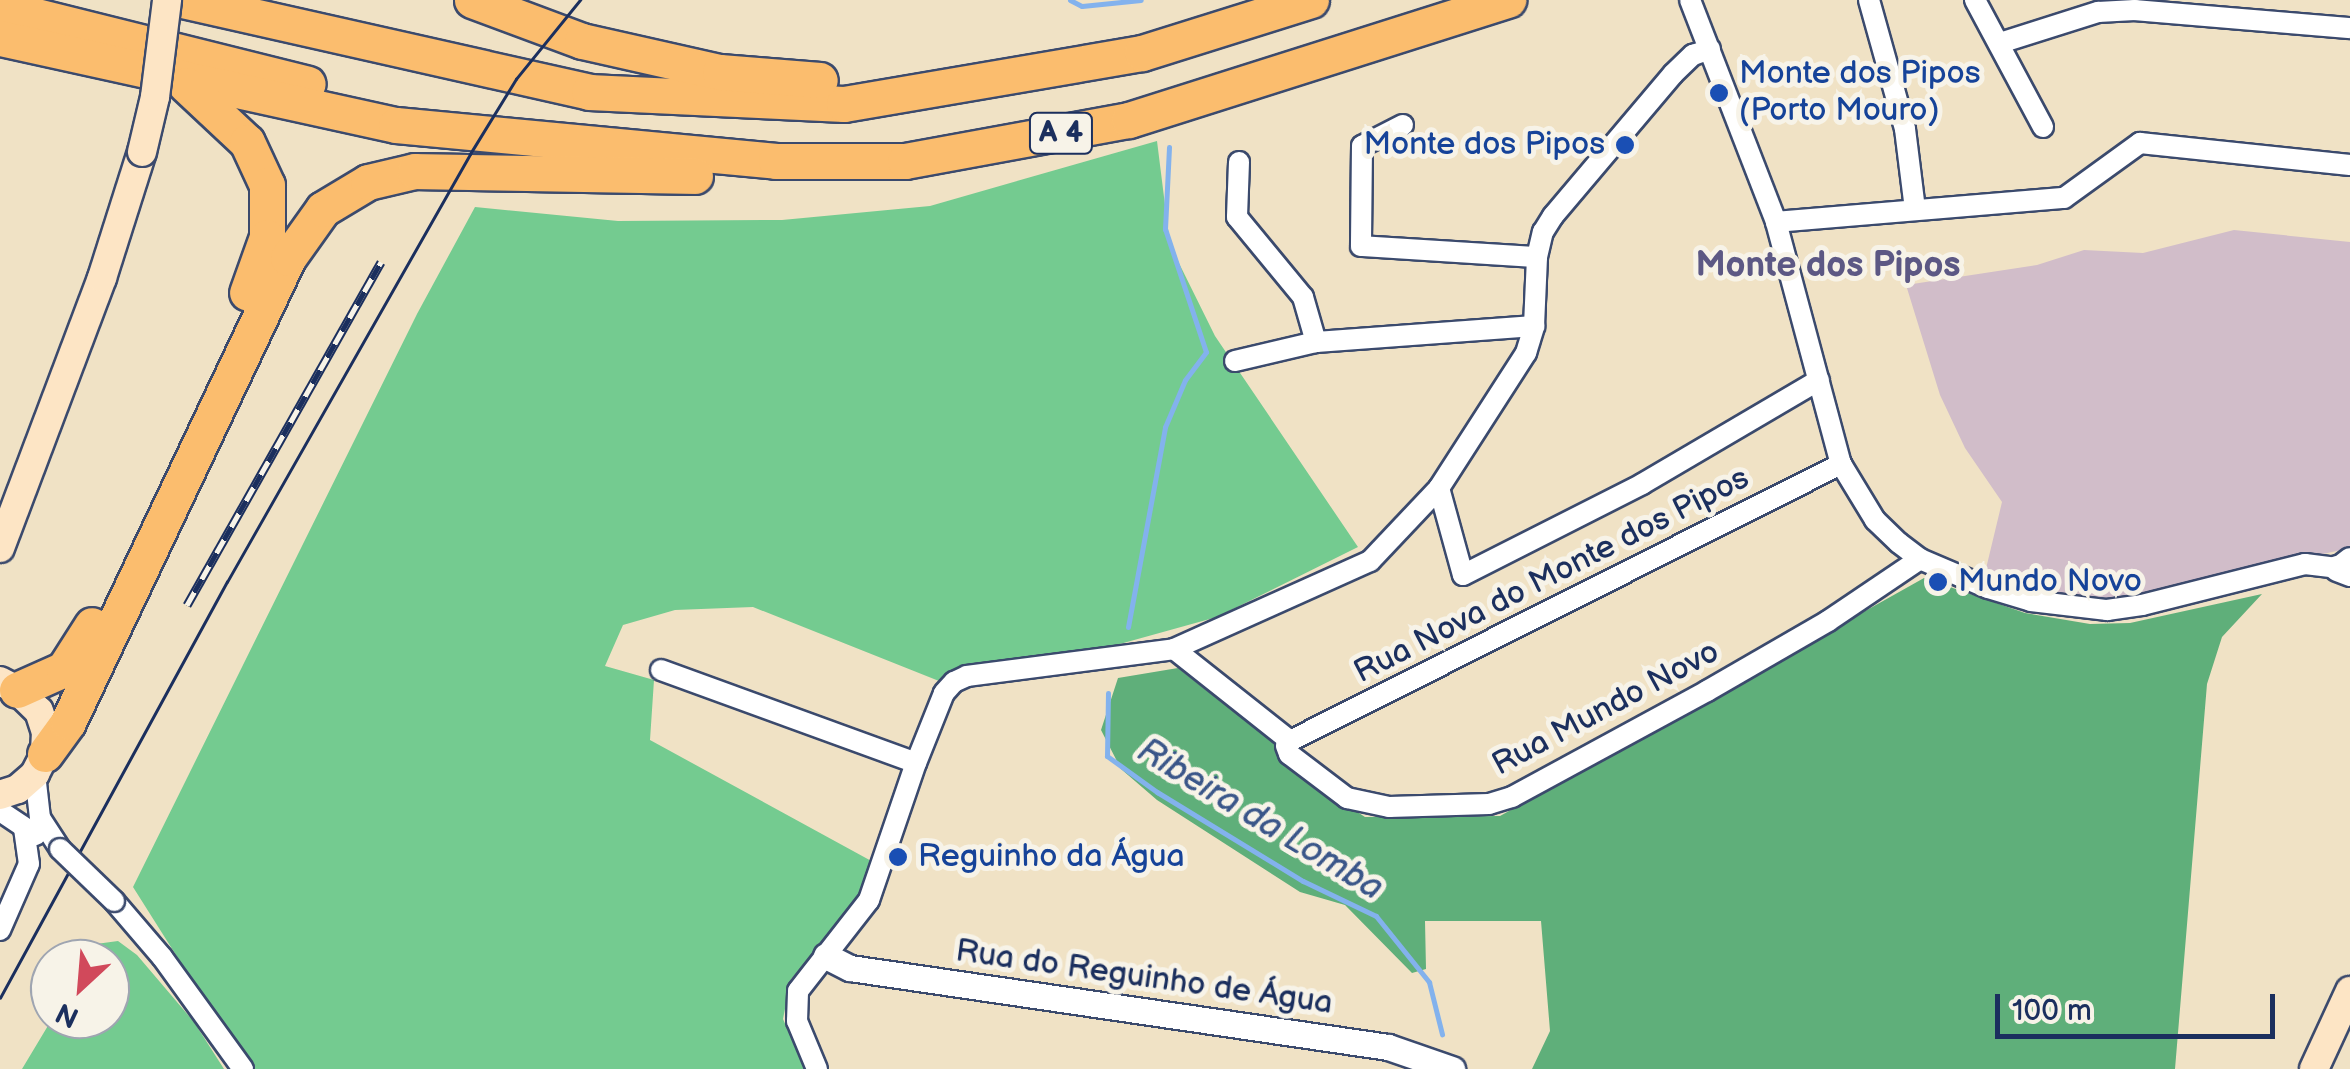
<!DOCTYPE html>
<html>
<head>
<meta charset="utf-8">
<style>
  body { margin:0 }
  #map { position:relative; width:2350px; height:1069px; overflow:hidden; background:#f0e2c5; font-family:"Balsamiq Sans",sans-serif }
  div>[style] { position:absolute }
  .industrial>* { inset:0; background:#d1bdc9 }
  .green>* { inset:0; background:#74cb90 }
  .forest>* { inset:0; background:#5faf7a }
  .stream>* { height:5px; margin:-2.5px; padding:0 2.5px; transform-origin:2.5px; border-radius:2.5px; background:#83b2ed }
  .roads { filter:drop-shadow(2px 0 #3b4a6d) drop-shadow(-2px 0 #3b4a6d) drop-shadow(0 2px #3b4a6d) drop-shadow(0 -2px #3b4a6d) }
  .minor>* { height:20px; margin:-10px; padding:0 10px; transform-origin:10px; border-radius:10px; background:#fff }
  .tertiary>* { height:25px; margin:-12.5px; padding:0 12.5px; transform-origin:12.5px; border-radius:12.5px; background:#fff }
  .secondary>* { height:28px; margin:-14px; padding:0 14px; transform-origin:14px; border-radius:14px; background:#fde5c5 }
  .motorway>* { height:35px; margin:-17.5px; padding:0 17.5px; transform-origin:17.5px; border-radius:17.5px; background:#fbbd6e }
  .tram>* { height:2.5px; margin:-1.25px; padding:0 1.25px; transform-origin:1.25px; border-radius:1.25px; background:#1b2f5e }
  .rail>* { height:9px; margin-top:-4.5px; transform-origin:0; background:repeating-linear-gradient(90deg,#f7f3e8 0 15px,#1b2f5e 0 30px); box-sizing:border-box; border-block:2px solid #1b2f5e }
  .bridges { filter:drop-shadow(2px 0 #3b4a6d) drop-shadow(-2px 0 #3b4a6d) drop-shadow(0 2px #3b4a6d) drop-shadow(0 -2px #3b4a6d) }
  .minor-bridge>* { height:20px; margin:-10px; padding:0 10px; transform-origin:10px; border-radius:10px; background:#fff }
  .secondary-bridge>* { height:28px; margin:-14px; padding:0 14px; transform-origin:14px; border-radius:14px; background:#fde5c5 }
  .dots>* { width:28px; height:28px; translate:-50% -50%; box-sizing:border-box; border:5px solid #f7f3e8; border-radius:50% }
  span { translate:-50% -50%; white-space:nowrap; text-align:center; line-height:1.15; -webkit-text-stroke:10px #f7f3e8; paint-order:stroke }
  .shield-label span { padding:2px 8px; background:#f7f3e8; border:2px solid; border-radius:8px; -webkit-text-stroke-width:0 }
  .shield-label { font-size:30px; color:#1b2f5e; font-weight:700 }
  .transit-label { font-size:32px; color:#164399 }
  .left { translate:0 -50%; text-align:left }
  .right { translate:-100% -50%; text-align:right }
  .street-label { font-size:32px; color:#1b2f5e }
  .neighbourhood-label { font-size:35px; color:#5c5884; font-weight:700 }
  .water-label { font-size:35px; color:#3a5689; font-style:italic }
  .north { position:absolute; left:30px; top:939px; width:100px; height:100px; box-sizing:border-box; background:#f7f3e8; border:2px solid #9fa5b1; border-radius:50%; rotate:206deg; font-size:28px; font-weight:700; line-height:40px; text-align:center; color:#1b2f5e }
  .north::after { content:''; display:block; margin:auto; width:35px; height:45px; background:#d1495b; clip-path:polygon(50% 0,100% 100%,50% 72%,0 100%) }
  .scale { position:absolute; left:1995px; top:994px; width:280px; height:45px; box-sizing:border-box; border:5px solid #1b2f5e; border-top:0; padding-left:12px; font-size:30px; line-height:35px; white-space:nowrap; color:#1b2f5e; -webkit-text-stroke:8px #f7f3e8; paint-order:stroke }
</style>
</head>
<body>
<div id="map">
  <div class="industrial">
    <div style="clip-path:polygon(2234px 230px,2350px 242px,2350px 548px,2125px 598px,2062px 598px,1984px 577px,2002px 502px,1965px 448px,1940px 395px,1906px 285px,2037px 265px,2084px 250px,2143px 253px)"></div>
  </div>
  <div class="green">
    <div style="clip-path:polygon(1157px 141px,1170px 245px,1215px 336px,1358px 547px,1217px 617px,1091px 652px,965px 666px,939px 681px,753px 607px,675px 610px,623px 625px,605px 666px,654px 680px,650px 740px,875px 863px,862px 901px,791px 979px,783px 1019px,805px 1069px,248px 1069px,133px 887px,417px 314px,475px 207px,618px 221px,782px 220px,930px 206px)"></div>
    <div style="clip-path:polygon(118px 941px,137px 955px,194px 1022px,224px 1069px,22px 1069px,52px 1019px,110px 1019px,110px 959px,87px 959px,96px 944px)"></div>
  </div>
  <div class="forest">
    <div style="clip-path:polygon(1924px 578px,2025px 613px,2090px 624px,2130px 623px,2262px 594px,2222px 637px,2207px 684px,2175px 1069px,1532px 1069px,1550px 1031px,1541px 921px,1425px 921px,1426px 969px,1412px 973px,1345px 905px,1300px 892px,1157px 800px,1121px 769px,1101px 730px,1118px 678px,1178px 668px,1275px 744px,1281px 762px,1365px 817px,1500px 816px)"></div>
  </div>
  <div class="stream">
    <div style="left:1070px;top:0;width:13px;rotate:27deg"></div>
    <div style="left:1082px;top:6px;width:59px;rotate:-5.8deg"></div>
    <div style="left:1128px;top:627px;width:203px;rotate:-79.5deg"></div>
    <div style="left:1165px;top:427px;width:51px;rotate:-66.9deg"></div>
    <div style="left:1185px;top:380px;width:35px;rotate:-53deg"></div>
    <div style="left:1206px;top:352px;width:130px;rotate:-108.4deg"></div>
    <div style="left:1165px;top:229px;width:82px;rotate:-87.2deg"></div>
    <div style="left:1108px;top:693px;width:63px;rotate:90.9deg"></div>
    <div style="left:1107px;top:756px;width:62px;rotate:35.8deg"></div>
    <div style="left:1157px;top:792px;width:171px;rotate:31.4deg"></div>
    <div style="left:1303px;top:881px;width:81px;rotate:25.6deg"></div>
    <div style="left:1376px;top:916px;width:85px;rotate:51.2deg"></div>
    <div style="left:1429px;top:982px;width:54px;rotate:76deg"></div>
  </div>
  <div class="roads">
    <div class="minor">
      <div style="left:1690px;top:0;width:238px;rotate:68.8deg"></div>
      <div style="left:1776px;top:222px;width:251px;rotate:75deg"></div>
      <div style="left:1841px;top:464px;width:66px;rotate:58.7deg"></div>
      <div style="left:1875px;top:520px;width:33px;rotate:44deg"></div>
      <div style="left:1899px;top:543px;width:26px;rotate:37deg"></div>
      <div style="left:1920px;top:559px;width:74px;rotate:23.1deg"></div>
      <div style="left:1988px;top:588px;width:45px;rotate:16.8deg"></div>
      <div style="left:2031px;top:601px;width:77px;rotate:6.8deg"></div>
      <div style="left:2107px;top:610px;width:35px;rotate:-8deg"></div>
      <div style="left:2142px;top:605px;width:168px;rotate:-14.1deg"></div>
      <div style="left:2305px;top:564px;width:32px;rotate:7deg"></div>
      <div style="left:2337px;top:568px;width:16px;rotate:-38deg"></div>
      <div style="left:1869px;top:0;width:134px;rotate:74.4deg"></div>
      <div style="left:1905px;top:129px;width:81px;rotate:82.9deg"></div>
      <div style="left:1975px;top:0;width:144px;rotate:61.8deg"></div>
      <div style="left:2000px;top:43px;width:103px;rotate:-17.6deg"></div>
      <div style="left:2098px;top:12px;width:37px;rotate:-3deg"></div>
      <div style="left:2135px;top:10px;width:216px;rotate:4.8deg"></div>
      <div style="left:1403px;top:125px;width:46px;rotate:152.9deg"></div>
      <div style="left:1362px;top:146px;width:100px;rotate:90.6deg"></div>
      <div style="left:1361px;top:246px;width:176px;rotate:3.6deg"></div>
      <div style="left:1239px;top:162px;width:55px;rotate:92.1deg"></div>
      <div style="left:1237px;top:217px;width:104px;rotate:50.5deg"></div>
      <div style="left:1303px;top:297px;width:47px;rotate:73.9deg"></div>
      <div style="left:1776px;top:222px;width:289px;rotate:-4.8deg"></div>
      <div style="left:2064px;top:198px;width:94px;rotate:-35.9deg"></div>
      <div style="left:2140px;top:143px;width:211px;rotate:6deg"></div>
      <div style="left:1235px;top:361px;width:83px;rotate:-13.2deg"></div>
      <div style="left:1316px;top:342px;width:219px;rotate:-4.2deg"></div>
      <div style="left:1439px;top:488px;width:90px;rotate:74.6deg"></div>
      <div style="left:1463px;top:575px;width:201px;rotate:-26.9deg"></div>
      <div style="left:1642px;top:484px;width:205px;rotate:-30.4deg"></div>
      <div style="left:1174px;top:649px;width:148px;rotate:38.4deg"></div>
      <div style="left:661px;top:670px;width:271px;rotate:20deg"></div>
      <div style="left:1290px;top:741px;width:6px;rotate:129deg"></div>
      <div style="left:1286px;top:746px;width:9px;rotate:69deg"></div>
      <div style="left:1289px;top:754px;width:73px;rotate:37.2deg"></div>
      <div style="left:1347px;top:798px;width:43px;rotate:12.1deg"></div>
      <div style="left:1389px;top:807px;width:100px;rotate:-1.7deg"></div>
      <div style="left:1489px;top:804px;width:24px;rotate:-17deg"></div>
      <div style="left:1512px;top:797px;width:222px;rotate:-28.5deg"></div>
      <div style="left:1707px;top:691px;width:140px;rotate:-30deg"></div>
      <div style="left:1828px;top:621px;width:111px;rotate:-34deg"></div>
      <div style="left:1290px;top:741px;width:617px;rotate:-26.69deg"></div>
      <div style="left:35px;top:774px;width:44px;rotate:83.5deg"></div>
      <div style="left:40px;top:818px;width:37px;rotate:57deg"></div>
      <div style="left:0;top:811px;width:43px;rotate:33.7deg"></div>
      <div style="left:114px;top:901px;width:74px;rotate:49.4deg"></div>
      <div style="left:162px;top:957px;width:138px;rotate:54.1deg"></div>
      <div style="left:0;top:930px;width:72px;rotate:-66.3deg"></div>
      <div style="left:29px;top:864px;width:36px;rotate:-98deg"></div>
      <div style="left:817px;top:1069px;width:52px;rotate:-112.6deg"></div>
      <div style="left:797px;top:1021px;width:30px;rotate:-88deg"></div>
      <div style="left:798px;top:991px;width:115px;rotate:-52deg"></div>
      <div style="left:869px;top:900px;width:145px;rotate:-71.1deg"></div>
      <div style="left:916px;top:763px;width:75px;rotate:-68.2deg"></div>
      <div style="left:944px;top:693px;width:15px;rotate:-48deg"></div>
      <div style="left:954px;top:682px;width:14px;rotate:-25deg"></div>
      <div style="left:967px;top:676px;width:209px;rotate:-7.4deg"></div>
      <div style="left:1174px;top:649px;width:215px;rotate:-24.2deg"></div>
      <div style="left:1370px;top:561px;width:100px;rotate:-46.6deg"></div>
      <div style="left:1439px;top:488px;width:161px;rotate:-57.2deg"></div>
      <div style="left:1526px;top:353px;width:28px;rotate:-73deg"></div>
      <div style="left:1534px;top:326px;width:69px;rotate:-87.5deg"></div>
      <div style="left:1537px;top:257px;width:26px;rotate:-77deg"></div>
      <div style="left:1543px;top:232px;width:19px;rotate:-58deg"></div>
      <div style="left:1553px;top:216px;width:186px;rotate:-49.8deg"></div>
      <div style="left:1673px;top:74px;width:28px;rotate:-44deg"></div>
      <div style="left:1693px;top:55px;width:18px;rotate:-19deg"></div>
    </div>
    <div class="tertiary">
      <div style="left:2337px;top:568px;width:14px;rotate:21deg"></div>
      <div style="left:826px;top:956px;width:27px;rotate:27deg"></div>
      <div style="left:850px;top:968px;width:544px;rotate:8.35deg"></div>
      <div style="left:1388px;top:1047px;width:68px;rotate:19deg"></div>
    </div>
    <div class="secondary">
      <div style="left:0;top:548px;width:289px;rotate:-69.3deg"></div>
      <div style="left:102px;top:278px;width:132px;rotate:-72.4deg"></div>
      <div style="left:0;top:681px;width:19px;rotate:28deg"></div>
      <div style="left:17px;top:690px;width:30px;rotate:44deg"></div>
      <div style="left:39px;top:711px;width:22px;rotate:72deg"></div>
      <div style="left:46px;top:732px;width:22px;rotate:93deg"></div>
      <div style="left:45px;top:754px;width:22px;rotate:117deg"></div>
      <div style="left:35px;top:774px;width:23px;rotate:139deg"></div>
      <div style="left:18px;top:789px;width:19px;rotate:162deg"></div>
      <div style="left:2314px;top:1069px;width:86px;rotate:-65.2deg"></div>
    </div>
    <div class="motorway">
      <div style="left:182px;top:0;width:417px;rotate:12.7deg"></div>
      <div style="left:589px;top:92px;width:255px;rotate:2.7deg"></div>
      <div style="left:844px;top:104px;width:302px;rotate:-9.7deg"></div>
      <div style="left:1142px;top:53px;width:177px;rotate:-17.4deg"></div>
      <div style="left:472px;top:0;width:117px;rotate:20.4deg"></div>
      <div style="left:582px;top:41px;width:141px;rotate:12.7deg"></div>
      <div style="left:720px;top:72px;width:100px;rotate:4.6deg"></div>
      <div style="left:0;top:7px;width:317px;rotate:14deg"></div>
      <div style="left:0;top:38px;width:405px;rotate:12.4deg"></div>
      <div style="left:396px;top:125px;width:382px;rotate:5.4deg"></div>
      <div style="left:776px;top:161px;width:129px"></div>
      <div style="left:905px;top:161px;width:228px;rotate:-10.4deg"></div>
      <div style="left:1129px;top:120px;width:398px;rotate:-17.6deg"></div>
      <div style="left:186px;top:85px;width:83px;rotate:43.1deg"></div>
      <div style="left:247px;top:142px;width:47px;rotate:65.1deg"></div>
      <div style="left:267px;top:185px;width:52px;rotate:90deg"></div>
      <div style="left:267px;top:237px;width:59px;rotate:109.7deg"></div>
      <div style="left:17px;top:690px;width:51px;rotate:-24.1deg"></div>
      <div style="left:64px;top:669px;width:52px;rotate:-57.5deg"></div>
      <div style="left:45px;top:754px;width:39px;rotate:-54deg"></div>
      <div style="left:68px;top:722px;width:514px;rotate:-64.63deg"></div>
      <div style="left:288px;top:258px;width:60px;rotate:-54.5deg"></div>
      <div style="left:323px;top:209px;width:52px;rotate:-31deg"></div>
      <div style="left:368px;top:182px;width:48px;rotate:-13.2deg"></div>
      <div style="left:415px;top:171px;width:280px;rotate:1deg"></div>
    </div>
  </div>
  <div class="tram">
    <div style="left:0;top:998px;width:474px;rotate:-61.4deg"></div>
    <div style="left:227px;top:582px;width:492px;rotate:-60.4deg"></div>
    <div style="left:470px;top:154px;width:88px;rotate:-58.5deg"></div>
    <div style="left:516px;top:79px;width:102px;rotate:-51deg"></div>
  </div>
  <div class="rail">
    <div style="left:187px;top:605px;width:394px;rotate:-60.5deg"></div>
  </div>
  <div class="bridges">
    <div class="minor-bridge">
      <div style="left:60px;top:849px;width:75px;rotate:43.9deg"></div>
    </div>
    <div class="secondary-bridge">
      <div style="left:142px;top:152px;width:57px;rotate:-76.7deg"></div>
      <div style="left:155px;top:97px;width:98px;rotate:-82.9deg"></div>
    </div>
  </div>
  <div class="dots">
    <div style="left:1719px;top:93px;background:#1a4fb4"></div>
    <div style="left:1625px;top:145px;background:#1a4fb4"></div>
    <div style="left:1938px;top:582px;background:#1a4fb4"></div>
    <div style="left:898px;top:857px;background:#1a4fb4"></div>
  </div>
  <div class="shield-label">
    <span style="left:1061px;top:133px">A 4</span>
  </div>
  <div class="transit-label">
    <span class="left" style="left:1739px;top:93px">Monte dos Pipos<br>(Porto Mouro)</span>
    <span class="right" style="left:1605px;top:145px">Monte dos Pipos</span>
    <span class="left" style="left:1958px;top:582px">Mundo Novo</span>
    <span class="left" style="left:918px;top:857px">Reguinho da Água</span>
  </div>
  <div class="street-label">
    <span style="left:1552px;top:576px;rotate:-27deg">Rua Nova do Monte dos Pipos</span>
    <span style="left:1606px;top:709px;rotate:-28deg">Rua Mundo Novo</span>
    <span style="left:1144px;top:978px;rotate:8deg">Rua do Reguinho de Água</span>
  </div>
  <div class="neighbourhood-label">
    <span style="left:1828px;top:266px">Monte dos Pipos</span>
  </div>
  <div class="water-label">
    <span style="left:1260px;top:820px;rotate:31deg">Ribeira da Lomba</span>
  </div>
  <div class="north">N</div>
  <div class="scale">100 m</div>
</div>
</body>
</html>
